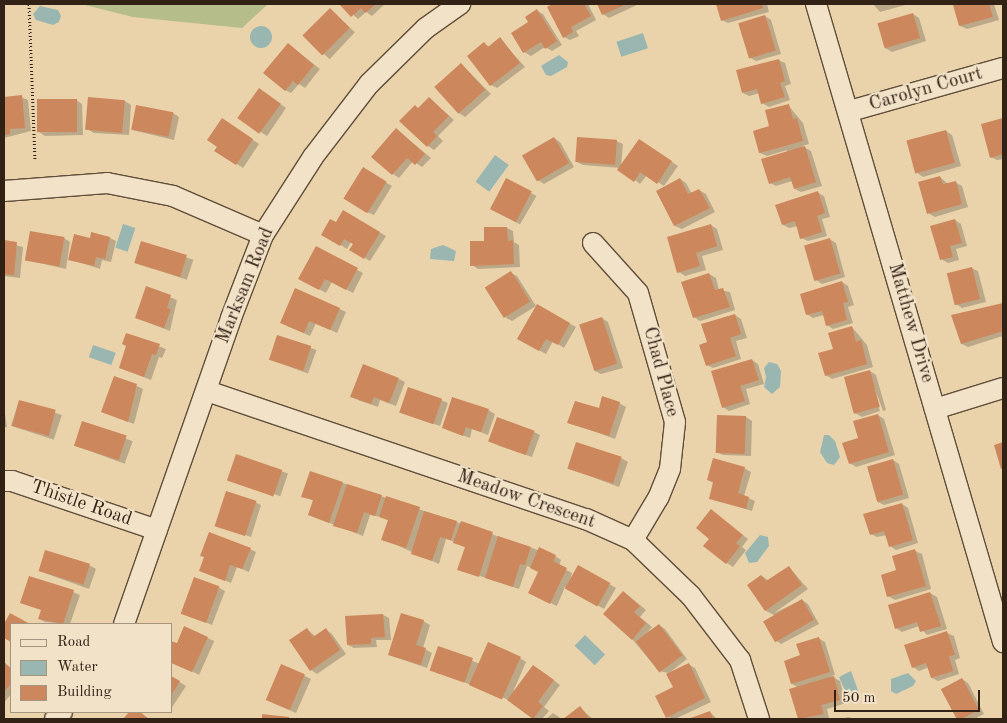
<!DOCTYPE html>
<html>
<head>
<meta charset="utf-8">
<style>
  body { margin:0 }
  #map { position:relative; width:1007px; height:723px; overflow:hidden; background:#ead3aa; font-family:"Old Standard TT",serif }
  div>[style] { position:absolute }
  .green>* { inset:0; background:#b5bd8a }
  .water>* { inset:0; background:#9ab6b1; transform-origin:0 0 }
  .round { border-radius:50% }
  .shadow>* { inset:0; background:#0003; transform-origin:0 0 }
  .building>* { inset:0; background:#cd875c; transform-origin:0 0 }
  .path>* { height:3px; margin-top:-1.5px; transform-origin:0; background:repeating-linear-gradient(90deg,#322115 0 1px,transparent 0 3.5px) }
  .roads { filter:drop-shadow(1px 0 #604e3a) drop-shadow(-1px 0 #604e3a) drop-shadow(0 1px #604e3a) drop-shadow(0 -1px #604e3a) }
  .street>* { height:20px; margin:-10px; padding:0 10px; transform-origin:10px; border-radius:10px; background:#f1e2c8 }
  span { translate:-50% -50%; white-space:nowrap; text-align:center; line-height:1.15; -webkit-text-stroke:4.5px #f1e2c8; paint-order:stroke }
  .street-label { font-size:19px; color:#322115 }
  .frame { position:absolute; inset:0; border:5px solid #322115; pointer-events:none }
  .legend { position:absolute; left:10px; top:623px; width:162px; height:90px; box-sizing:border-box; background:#f1e2c8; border:1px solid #a59580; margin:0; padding:6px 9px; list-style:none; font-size:15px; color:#322115 }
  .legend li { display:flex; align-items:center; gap:10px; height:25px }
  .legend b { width:25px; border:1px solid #a59580 }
  .scale { position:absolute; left:834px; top:690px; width:146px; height:22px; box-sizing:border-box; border:2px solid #322115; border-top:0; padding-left:6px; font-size:15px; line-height:18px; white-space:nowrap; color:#322115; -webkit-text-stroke:4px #f1e2c8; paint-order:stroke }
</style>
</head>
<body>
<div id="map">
  <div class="green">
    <div style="clip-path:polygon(81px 4px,268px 4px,242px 28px,133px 17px)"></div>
  </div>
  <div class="water">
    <div style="clip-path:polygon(40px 6px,58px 10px,61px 16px,59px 22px,53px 25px,36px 20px,33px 14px)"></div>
    <div class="round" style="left:250px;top:26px;width:22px;height:22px"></div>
    <div style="left:643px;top:33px;width:16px;height:28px;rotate:72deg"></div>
    <div style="clip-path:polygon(559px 55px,568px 62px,567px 67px,551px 76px,546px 75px,541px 66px)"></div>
    <div style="left:495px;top:155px;width:17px;height:33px;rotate:36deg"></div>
    <div style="left:123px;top:224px;width:13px;height:25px;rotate:18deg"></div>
    <div style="clip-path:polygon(443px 245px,456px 251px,454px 261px,430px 259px,431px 249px)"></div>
    <div style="left:93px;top:345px;width:24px;height:13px;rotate:19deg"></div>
    <div style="clip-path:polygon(769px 362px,777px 364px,781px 371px,780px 387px,772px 394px,764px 387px,766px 377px,764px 368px)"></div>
    <div style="clip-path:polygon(824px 435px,829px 435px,835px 441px,840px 457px,834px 465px,827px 463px,820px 452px)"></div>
    <div style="clip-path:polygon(760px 535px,768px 537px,769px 546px,757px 562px,749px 563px,745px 553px)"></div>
    <div style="left:585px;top:635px;width:28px;height:15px;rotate:44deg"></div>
    <div style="clip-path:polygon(851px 671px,860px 696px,850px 702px,839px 677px)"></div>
    <div style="clip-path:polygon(908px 673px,916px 681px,913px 686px,896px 694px,891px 691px,891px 679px)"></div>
  </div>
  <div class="shadow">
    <div style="clip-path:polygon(341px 4px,385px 4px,372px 16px,366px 12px,358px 19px)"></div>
    <div style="clip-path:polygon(555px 4px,588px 4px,596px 20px,576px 31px,579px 36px,570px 40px,564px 37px,548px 7px)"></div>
    <div style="clip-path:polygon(598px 4px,639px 4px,609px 18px,603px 14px)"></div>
    <div style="clip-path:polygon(717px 4px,767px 4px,769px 12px,728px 23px,722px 20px)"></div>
    <div style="clip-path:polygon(873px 4px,909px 4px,880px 12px)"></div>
    <div style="clip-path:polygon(962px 4px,994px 4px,999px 20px,967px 29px,960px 26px,955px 6px)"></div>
    <div style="left:330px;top:9px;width:34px;height:37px;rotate:43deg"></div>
    <div style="clip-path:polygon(537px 11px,543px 14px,562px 45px,552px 51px,545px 47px,531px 56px,524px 52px,512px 33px,530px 22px)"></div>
    <div style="clip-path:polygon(913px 14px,919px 18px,926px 41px,892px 52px,885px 48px)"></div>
    <div style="clip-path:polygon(765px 16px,771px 20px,781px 54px,756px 61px,749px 57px)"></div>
    <div style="clip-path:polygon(500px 39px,525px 67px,497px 88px,491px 85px,485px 44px,490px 47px)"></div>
    <div style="clip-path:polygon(288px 44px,320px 69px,305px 88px,299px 84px,291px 93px,285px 90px)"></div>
    <div style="clip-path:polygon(778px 60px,785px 63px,791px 84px,785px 86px,790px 100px,769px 107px,762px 103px,760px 93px,749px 96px,743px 93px)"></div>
    <div style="clip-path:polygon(462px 65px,491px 94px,465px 117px,459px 113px)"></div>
    <div style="clip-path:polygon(265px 93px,286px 108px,267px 136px,239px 118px)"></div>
    <div style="clip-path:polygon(21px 97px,28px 100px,31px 131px,4px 138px,4px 99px)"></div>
    <div style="clip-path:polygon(429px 98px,454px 120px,438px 136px,443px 141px,434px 150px,428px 146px,419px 109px)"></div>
    <div style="clip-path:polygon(76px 100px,82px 104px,83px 135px,45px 136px,39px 132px)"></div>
    <div style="clip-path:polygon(125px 101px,131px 105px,129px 135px,94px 133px,87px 129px)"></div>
    <div style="clip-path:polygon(788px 105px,803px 123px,809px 144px,802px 146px,811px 151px,822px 186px,801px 192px,795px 189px,792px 181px,776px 186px,770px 183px,787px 150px,767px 156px,760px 153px,771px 127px)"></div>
    <div style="clip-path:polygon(173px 113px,179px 117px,174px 140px,132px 130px)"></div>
    <div style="clip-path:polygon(1003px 119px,1003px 159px,997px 160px,991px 157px,982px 125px)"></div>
    <div style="clip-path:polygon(228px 123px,259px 144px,243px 168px,216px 150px)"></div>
    <div style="clip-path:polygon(396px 129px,431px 158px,422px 167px,413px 161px,399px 178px,393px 174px)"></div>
    <div style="clip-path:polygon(946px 131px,952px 135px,961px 166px,923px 177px,917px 173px)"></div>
    <div style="clip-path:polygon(554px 138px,560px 142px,574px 167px,544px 184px,538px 180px)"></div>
    <div style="clip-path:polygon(616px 141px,623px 144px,621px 167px,645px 144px,678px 166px,664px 186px,647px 175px,640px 184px,620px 168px,583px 165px,577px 162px)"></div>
    <div style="clip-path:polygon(363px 169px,392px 186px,374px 215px,367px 212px)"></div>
    <div style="clip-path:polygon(940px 177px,948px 184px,955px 182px,962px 186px,968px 207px,935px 217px,928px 213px)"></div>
    <div style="left:507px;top:179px;width:34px;height:33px;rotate:30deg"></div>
    <div style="clip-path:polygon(680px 179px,686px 183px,692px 194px,699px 190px,706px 194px,715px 212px,682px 229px,675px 226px,657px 191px)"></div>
    <div style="clip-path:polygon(818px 193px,824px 196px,830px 217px,822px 219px,827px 236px,808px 241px,801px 238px,798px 226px,789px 228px,783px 225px)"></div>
    <div style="clip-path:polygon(344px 211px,386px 236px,370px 261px,351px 250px,354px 244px,351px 242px,347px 249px,323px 234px,336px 224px)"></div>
    <div style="clip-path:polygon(955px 220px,961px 224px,967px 246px,956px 249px,959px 260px,948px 263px,941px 259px)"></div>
    <div style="clip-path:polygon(711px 225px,717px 229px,723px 250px,702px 256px,706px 270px,685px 276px,679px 272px)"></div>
    <div style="clip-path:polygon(507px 228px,513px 231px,514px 242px,519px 245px,520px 267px,478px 269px,472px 265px,486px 242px)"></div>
    <div style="clip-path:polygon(64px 238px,70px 242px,66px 269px,27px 260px)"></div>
    <div style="clip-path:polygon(110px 238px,116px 241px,111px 262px,102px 260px,100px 269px,70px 259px,91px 239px)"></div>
    <div style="clip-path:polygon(829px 239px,836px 243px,845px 277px,822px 284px,816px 280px)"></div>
    <div style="clip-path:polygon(4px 242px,23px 247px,20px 278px,4px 276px)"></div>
    <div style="left:142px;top:243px;width:54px;height:21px;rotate:18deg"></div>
    <div style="clip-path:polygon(316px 248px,363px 273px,353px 293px,332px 282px,326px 293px,300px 278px)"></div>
    <div style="clip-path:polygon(971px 268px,978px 271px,986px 302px,962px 308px,956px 304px)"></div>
    <div style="clip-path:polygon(511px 273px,517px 276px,536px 306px,512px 321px,506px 318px)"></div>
    <div style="clip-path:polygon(709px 274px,716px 278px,719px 290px,730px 292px,735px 310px,700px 321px,694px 317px)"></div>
    <div style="clip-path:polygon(842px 282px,848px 286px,854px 305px,848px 307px,853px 323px,833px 329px,827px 325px,824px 315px,813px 318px,807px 314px)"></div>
    <div style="clip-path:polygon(147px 288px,177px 300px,170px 331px,136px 318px)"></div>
    <div style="clip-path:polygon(296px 289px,346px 312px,337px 333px,316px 323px,310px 336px,287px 326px)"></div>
    <div style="clip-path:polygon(1003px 304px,1003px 336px,968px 347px,962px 344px,953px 316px)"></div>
    <div style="clip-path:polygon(537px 306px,576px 327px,564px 348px,553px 341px,546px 354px,519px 339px)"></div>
    <div style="clip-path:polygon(735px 315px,741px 319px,747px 338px,736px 341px,741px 359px,713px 368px,707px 365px,709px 343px)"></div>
    <div style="clip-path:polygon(602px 318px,608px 322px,623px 368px,601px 374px,595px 371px)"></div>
    <div style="clip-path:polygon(852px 327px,867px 345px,873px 367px,832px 379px,826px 375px,834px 350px)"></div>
    <div style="clip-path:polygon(127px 334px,166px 349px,162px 358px,159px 357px,151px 380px,120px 368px,128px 346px)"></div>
    <div style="left:278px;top:336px;width:41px;height:25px;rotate:20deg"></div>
    <div style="clip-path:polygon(752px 360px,758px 364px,764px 384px,746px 389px,750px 404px,729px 411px,723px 407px)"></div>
    <div style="clip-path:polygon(870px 371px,876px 375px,886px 410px,883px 411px,870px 375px,880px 411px,862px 417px,855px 413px)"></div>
    <div style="clip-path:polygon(399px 379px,405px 382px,396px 406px,380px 400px,378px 407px,358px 400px)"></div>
    <div style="clip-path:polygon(137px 386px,143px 389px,134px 424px,103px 412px)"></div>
    <div style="clip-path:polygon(441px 400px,448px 403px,440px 426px,407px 415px)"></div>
    <div style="left:19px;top:401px;width:45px;height:26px;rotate:18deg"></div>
    <div style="clip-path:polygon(619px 403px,626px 407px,615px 439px,569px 422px)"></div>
    <div style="clip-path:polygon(4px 407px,7px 427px,4px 427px)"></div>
    <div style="clip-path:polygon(488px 410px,495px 414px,488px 435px,472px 429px,470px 438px,443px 428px)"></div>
    <div style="clip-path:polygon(878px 415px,884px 419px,895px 455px,856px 467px,850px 463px,860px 439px)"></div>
    <div style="clip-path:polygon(746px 417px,752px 421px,751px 456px,723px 455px,717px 452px)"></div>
    <div style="left:83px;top:423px;width:53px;height:24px;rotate:20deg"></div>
    <div style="clip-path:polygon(534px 432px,540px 435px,532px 457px,497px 445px)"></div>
    <div style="left:237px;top:456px;width:54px;height:24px;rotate:19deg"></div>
    <div style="clip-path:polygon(621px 458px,628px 462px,619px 487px,568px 468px)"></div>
    <div style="clip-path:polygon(893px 460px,899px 464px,909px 498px,884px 505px,878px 502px)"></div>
    <div style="clip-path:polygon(744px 468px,751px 472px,744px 496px,755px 501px,752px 511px,710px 498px,714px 483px,708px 480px)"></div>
    <div style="clip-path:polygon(343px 483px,555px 556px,561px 560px,559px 566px,572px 573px,569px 585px,579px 567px,616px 588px,604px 609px,565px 587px,557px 606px,536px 596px,540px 572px,532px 568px,527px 566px,519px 589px,459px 569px,466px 548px,455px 542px,446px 539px,439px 564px,383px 539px,389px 521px,381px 517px,370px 515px,363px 536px,309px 515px,314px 501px,303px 496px)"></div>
    <div style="clip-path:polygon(255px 502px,261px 505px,251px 537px,217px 525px)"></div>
    <div style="clip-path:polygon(902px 504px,908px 508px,918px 543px,896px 550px,890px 546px,887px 535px,877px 537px,871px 534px)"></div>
    <div style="clip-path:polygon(711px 510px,748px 539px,742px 547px,746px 550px,733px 567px,727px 563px,711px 538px)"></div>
    <div style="clip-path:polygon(250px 549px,256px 552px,249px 572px,237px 567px,231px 583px,200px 570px)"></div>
    <div style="clip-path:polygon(915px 551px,922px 554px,931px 589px,895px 600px,888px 596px,897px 571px)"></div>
    <div style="clip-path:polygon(89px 565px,96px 569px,89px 589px,39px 571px)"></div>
    <div style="clip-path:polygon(789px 567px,808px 589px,774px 613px,802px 600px,808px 604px,819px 624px,781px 644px,775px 640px,774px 615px,766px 611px,748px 585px,762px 576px,769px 581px)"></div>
    <div style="clip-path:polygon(218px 587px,225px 591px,212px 625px,183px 613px)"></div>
    <div style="clip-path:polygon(73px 592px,80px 595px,70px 624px,45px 622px,39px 619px,42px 610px,22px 602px)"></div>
    <div style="clip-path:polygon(624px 592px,646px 610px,640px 617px,652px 627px,647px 632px,659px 625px,665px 629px,687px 659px,669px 673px,688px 664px,695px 668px,711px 702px,675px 719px,667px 717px,674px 688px,668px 673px,659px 671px,632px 639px)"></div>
    <div style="clip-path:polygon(930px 593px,937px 597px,947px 629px,927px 635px,919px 626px,902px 632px,896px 628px)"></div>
    <div style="clip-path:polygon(383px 615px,389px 618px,391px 640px,376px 640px,377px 647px,354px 648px,348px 645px)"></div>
    <div style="clip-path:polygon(423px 621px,430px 625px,423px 648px,432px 653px,427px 668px,389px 655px)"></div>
    <div style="left:185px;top:628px;width:32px;height:37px;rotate:24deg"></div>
    <div style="clip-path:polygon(307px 629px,316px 637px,326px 630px,332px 634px,346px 654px,317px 674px,311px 670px)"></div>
    <div style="clip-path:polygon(947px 633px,954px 636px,960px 658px,955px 660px,959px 674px,938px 681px,932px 678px,929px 667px,919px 671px,913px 667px)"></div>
    <div style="clip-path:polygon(818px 638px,825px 642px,835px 675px,831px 676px,840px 681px,846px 703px,827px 709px,829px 718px,799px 719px,791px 690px,799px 688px,792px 684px)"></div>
    <div style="clip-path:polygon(439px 647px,480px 664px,520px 658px,526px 662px,513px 692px,540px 670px,560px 685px,544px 707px,549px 711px,542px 719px,535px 719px,509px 700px,431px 669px)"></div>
    <div style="clip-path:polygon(4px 662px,11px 668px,11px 694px,4px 703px)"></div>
    <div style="clip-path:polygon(282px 665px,311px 679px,296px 713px,273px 703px)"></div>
    <div style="clip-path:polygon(171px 677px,186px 686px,171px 709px)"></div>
    <div style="clip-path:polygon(962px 679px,968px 683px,984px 714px,974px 719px,958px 719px,942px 689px)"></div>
    <div style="clip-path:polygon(580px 708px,593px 719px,565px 719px)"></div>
    <div style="clip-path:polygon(710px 712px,717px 719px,691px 719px)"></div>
    <div style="clip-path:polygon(553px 713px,559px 717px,561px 719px,546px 719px)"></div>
    <div style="clip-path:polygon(849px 717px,854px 719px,840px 719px)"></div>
  </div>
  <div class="building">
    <div style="clip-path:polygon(339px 4px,376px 4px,365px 13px,361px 8px,351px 17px)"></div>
    <div style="clip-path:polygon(552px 4px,584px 4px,591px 16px,571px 27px,573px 32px,563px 38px,547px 7px)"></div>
    <div style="clip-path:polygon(597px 4px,627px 4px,602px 15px)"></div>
    <div style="clip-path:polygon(716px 4px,762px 4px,763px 8px,721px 21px)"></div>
    <div style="clip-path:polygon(989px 4px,993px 17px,959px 26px,953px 5px)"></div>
    <div style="left:330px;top:8px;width:28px;height:39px;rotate:45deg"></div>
    <div style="clip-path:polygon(537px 9px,557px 41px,545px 49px,541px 42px,523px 53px,511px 33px,528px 22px,525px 17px)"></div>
    <div style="left:913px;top:13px;width:26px;height:37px;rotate:74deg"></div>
    <div style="left:765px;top:15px;width:37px;height:28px;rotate:73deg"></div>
    <div style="clip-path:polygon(500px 37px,520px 63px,490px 86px,467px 56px,484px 42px,488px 47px)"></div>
    <div style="clip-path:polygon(288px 43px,314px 65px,298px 85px,293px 81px,285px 91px,263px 73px)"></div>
    <div style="clip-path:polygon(779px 59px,785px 81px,780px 83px,785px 97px,761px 104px,757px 89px,742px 93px,736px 70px)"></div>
    <div style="left:461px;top:63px;width:36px;height:36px;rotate:48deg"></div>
    <div style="left:259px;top:88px;width:27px;height:37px;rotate:36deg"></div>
    <div style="clip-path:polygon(22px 95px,25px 128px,10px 129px,10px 134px,4px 135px,4px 97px)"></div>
    <div style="left:88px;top:97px;width:37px;height:33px;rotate:5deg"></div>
    <div style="clip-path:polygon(429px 97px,449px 116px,433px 132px,437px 136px,427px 147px,399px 121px,415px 105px,418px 108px)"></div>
    <div style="left:77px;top:99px;width:33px;height:40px;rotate:90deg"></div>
    <div style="clip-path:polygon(789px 104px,793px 119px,797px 118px,803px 141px,759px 153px,753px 131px,769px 126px,765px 110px)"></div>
    <div style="left:136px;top:105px;width:38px;height:25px;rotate:11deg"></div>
    <div style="clip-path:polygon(222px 118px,253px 139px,236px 165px,214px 151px,217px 147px,207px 140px)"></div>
    <div style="clip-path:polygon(1003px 118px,1003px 154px,990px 158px,981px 124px)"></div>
    <div style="clip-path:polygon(396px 128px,425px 154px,415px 165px,407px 158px,392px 175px,371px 157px)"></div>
    <div style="left:946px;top:130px;width:34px;height:41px;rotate:75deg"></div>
    <div style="left:554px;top:137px;width:30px;height:37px;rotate:60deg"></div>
    <div style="left:577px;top:137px;width:40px;height:25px;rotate:4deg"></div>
    <div style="clip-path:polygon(639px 139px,672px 161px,657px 184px,640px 172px,634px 182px,617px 170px)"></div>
    <div style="clip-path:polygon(805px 146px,816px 182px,794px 189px,790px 177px,769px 184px,761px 159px)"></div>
    <div style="left:363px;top:167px;width:28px;height:37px;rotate:32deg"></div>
    <div style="clip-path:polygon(940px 176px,943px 184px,956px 181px,962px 204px,927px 214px,918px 182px)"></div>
    <div style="left:506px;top:178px;width:29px;height:35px;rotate:27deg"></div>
    <div style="clip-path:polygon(680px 178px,688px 194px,699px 189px,710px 208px,674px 226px,656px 191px)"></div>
    <div style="clip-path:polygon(818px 191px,825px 213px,817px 216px,822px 232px,800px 239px,795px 221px,782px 225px,775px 205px)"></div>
    <div style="clip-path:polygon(343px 210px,380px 232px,364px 259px,349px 250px,353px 244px,344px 239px,340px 246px,321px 235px,330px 219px,336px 222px)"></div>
    <div style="clip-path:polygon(955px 219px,962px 243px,950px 246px,953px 257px,940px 260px,930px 226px)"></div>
    <div style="clip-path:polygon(711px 224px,717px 246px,696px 253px,700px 266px,677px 273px,667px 237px)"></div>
    <div style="clip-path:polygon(484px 227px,507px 227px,508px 241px,513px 240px,514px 264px,470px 266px,470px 241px,484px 241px)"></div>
    <div style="left:30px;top:231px;width:35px;height:30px;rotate:10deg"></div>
    <div style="clip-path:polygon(91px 232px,110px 237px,105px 259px,96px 257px,94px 266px,68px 260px,74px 234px,90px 238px)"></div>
    <div style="left:830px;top:238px;width:37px;height:27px;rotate:74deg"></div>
    <div style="clip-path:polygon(4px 240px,17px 242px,14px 275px,4px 274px)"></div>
    <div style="left:141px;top:241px;width:48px;height:23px;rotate:17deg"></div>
    <div style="clip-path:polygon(316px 246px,358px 268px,346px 290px,325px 279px,319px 290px,298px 279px)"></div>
    <div style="left:972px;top:267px;width:33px;height:26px;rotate:76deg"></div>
    <div style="left:511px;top:271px;width:36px;height:31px;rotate:58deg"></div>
    <div style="clip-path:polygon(709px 273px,715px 290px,723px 288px,730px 307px,693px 318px,681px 282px)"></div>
    <div style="clip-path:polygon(842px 281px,848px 302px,843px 303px,847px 320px,826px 326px,822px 311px,806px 315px,800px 294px)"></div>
    <div style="clip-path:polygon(146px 286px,171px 295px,167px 308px,171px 309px,164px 328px,135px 318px)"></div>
    <div style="clip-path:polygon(295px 288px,340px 308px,330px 330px,309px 321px,304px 333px,280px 323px)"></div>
    <div style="clip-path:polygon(1003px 303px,1003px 331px,961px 344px,951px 315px)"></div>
    <div style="clip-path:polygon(537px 304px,570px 323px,558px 345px,546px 339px,539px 351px,517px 339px)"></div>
    <div style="clip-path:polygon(735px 314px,741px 334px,730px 338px,736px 356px,706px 366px,699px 345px,707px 342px,701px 324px)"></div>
    <div style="left:602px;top:317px;width:49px;height:24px;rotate:72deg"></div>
    <div style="clip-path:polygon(852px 326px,856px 342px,861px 340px,867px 364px,825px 376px,818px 353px,833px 349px,828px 333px)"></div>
    <div style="clip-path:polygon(126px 333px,160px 344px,156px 355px,152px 354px,144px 377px,119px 368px,126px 346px,122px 344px)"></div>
    <div style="left:277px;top:335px;width:36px;height:26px;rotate:18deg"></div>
    <div style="clip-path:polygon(752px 359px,759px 380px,740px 386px,745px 401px,722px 408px,711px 371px)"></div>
    <div style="clip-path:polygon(363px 364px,399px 378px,389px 403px,374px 397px,371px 404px,350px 397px)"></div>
    <div style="left:870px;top:370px;width:38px;height:27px;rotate:75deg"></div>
    <div style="clip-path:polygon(114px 376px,137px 384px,128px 422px,101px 412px)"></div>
    <div style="left:408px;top:387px;width:36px;height:27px;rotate:19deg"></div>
    <div style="clip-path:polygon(602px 396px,620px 402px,609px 436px,567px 423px,575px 401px,599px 408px)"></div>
    <div style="clip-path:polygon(452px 397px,489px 409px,481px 432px,466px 427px,463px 436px,442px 428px)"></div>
    <div style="left:19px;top:400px;width:38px;height:27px;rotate:15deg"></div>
    <div style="clip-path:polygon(878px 414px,889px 452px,849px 464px,842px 443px,858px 438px,853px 421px)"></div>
    <div style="left:717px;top:415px;width:29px;height:38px;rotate:2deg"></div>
    <div style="left:497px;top:417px;width:40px;height:26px;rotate:20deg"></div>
    <div style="left:82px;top:421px;width:47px;height:26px;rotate:18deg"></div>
    <div style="left:576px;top:442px;width:48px;height:28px;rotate:18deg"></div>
    <div style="clip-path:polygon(1003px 442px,1003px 468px,1001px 469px,994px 445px)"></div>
    <div style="left:236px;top:454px;width:49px;height:28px;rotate:19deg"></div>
    <div style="clip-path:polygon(713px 458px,745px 467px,738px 493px,749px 497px,746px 509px,709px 499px,713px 482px,707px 480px)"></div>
    <div style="left:893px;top:459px;width:37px;height:27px;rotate:74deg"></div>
    <div style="clip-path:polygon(310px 471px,343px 482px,329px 523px,308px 515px,313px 500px,301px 497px)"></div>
    <div style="clip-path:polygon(347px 484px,382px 495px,375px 516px,364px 512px,357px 533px,333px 526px)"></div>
    <div style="left:226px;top:491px;width:32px;height:37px;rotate:18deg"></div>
    <div style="clip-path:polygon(386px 496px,420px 507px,406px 548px,381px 540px,388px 520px,379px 517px)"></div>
    <div style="clip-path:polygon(902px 503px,913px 540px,889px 547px,884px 531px,870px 535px,863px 514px)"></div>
    <div style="clip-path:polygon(711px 509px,743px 535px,736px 543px,740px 546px,726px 564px,703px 546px,709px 539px,696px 528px)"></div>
    <div style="clip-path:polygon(424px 511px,457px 521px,451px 540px,440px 537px,432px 561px,411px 554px)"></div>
    <div style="clip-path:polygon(461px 521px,493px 532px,479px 577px,457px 570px,465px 547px,453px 543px)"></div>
    <div style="clip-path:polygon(209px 532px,251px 548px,242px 569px,230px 565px,225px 581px,199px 571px,204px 557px,200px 556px)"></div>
    <div style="clip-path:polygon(498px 536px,531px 547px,525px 565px,520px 564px,513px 587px,485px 578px)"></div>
    <div style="clip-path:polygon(539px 547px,556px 555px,553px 561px,567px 568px,550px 604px,528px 593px,538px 572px,530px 568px)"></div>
    <div style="clip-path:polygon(915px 549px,926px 586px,887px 597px,881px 575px,896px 570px,892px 556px)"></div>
    <div style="left:45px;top:550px;width:47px;height:22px;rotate:17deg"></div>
    <div style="left:578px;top:565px;width:37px;height:27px;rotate:29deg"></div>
    <div style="clip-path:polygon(789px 566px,802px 585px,765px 611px,747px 585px,761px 575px,766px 581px)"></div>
    <div style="clip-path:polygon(29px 576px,74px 590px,63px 624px,38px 619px,41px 610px,20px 603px)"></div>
    <div style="left:194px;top:577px;width:27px;height:39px;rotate:20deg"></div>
    <div style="clip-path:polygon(623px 591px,640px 606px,634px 612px,646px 623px,632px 640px,603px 614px)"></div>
    <div style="clip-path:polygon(930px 592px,941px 626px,920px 632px,917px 622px,895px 629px,888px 605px)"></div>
    <div style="left:802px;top:599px;width:24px;height:45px;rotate:60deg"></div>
    <div style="clip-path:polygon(10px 613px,30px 624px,11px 624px,11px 642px,4px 638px,4px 624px)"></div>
    <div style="clip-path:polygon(401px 613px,424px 620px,416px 645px,426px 648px,421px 665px,388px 655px)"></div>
    <div style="clip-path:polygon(383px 614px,385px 637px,371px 638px,371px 644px,347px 645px,345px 616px)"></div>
    <div style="left:659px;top:624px;width:39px;height:29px;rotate:53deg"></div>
    <div style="clip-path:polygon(184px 626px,208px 637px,192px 672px,171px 663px,171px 641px,177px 643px)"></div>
    <div style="clip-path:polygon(307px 628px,313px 637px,326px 628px,340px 650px,310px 671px,289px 640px)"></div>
    <div style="clip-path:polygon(947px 631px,955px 655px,949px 656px,953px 671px,931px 678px,926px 663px,912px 668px,904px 645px)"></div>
    <div style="clip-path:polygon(819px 637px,830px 672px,791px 684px,784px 661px,800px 655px,796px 644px)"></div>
    <div style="left:488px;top:642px;width:36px;height:47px;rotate:24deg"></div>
    <div style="left:438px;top:646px;width:37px;height:26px;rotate:19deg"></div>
    <div style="clip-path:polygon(4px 662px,11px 669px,11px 684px,4px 692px)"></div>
    <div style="clip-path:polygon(689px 663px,705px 698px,666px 718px,655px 696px,673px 687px,666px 674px)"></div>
    <div style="left:281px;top:664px;width:26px;height:39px;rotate:23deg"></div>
    <div style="clip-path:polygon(533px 665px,554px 680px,538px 702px,543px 706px,533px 719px,507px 700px)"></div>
    <div style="clip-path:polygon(171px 676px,180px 681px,171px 696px)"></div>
    <div style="clip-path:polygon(834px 676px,840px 700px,821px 705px,824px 714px,798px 719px,789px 689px)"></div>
    <div style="left:962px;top:678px;width:36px;height:24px;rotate:62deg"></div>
    <div style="clip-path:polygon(580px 706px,590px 719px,563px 719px)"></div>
    <div style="clip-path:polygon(710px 711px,713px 719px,688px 719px)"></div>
    <div style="clip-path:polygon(129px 712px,140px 712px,149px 719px,123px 719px)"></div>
    <div style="clip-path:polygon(262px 714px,289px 717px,289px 719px,262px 719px)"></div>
  </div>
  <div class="path">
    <div style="left:29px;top:4px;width:155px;rotate:87.8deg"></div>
  </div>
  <div class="roads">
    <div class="street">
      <div style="left:816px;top:4px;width:665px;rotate:73.66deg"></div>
      <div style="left:850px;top:111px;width:159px;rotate:-15.7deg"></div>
      <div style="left:4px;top:191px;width:103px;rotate:-4.4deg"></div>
      <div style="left:107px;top:183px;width:67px;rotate:11.1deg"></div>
      <div style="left:173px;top:196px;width:98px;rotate:23.4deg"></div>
      <div style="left:593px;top:243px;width:67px;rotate:48deg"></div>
      <div style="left:638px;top:293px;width:134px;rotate:74deg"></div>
      <div style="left:675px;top:422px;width:47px;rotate:96.1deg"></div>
      <div style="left:670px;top:469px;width:31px;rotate:112deg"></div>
      <div style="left:658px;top:498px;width:49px;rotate:120.8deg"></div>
      <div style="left:207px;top:391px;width:400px;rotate:18.7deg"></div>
      <div style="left:586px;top:519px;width:51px;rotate:24.1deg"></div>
      <div style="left:633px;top:540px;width:81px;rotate:44deg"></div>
      <div style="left:691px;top:596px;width:81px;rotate:52.6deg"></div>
      <div style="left:740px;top:660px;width:62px;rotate:72.1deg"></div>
      <div style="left:935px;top:409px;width:71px;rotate:-17.2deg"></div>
      <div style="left:4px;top:481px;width:8px"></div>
      <div style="left:12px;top:481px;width:153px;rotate:18.7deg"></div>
      <div style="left:124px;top:624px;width:324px;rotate:-70.7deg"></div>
      <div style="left:231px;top:318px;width:89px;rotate:-68.9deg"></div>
      <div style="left:263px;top:235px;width:93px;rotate:-57.3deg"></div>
      <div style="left:313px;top:157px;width:92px;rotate:-52.5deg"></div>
      <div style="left:369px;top:84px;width:80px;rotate:-44.5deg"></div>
      <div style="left:426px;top:28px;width:42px;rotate:-35.2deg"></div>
      <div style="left:55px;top:719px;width:10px;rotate:-45deg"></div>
    </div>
  </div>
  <div class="street-label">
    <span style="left:926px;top:90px;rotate:-16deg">Carolyn Court</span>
    <span style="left:246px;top:286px;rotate:-68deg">Marksam Road</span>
    <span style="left:910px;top:323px;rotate:74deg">Matthew Drive</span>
    <span style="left:660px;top:372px;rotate:75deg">Chad Place</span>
    <span style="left:526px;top:500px;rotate:19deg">Meadow Crescent</span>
    <span style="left:81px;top:504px;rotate:19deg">Thistle Road</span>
  </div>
  <div class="frame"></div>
  <ul class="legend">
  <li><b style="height:6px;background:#f1e2c8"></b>Road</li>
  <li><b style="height:14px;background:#9ab6b1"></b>Water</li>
  <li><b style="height:14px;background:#cd875c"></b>Building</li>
  </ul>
  <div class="scale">50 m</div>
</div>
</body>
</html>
